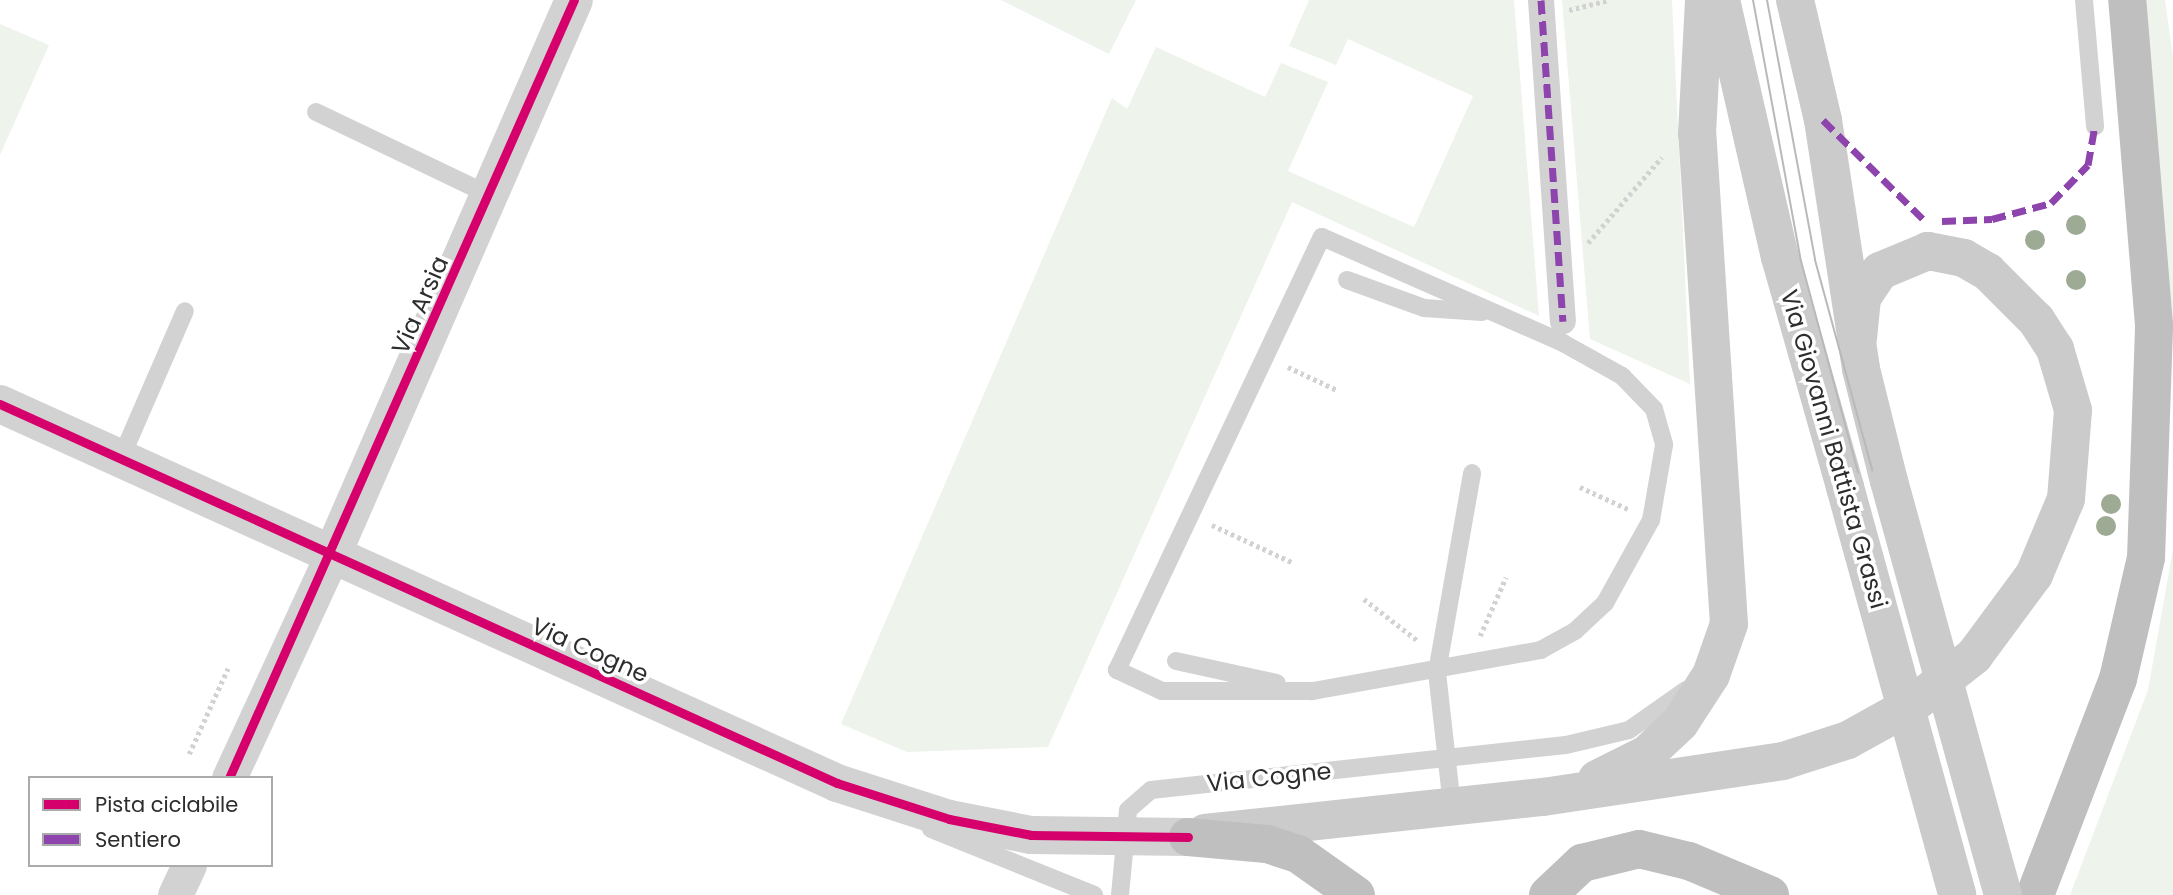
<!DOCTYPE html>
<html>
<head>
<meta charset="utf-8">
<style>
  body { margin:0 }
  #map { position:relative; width:2173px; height:895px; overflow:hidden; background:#fff; font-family:Poppins,sans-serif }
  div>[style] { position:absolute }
  .green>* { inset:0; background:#eef3eb }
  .path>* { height:4.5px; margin-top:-2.25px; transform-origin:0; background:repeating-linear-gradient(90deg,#d2d2d2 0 3.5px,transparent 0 7px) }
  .service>* { height:18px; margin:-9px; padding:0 9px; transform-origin:9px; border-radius:9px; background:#d2d2d2 }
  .pedestrian>* { height:26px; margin:-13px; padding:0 13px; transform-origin:13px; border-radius:13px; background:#d2d2d2 }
  .minor>* { height:35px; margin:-17.5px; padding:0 17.5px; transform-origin:17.5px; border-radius:17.5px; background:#d2d2d2 }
  .tertiary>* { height:38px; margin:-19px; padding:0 19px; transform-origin:19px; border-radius:19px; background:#d2d2d2 }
  .secondary>* { height:38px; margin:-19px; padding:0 19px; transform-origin:19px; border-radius:19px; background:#cbcbcb }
  .motorway>* { height:38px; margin:-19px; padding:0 19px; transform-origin:19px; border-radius:19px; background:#bfbfbf }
  .tram>* { height:2px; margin:-1px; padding:0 1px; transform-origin:1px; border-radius:1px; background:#b9b9b9 }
  .secondary-bridge>* { height:38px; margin:-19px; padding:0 19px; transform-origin:19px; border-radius:19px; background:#cbcbcb }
  .quiet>* { height:7px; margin-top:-3.5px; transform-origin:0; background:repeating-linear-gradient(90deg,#8e44ad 0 14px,transparent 0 21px) }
  .cycleway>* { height:9px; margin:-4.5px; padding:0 4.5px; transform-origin:4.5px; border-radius:4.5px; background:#d6006c }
  .trees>* { width:20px; height:20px; margin:-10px; border-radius:50%; background:#9daa94 }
  span { translate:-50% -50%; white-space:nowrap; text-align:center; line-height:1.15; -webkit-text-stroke:7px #fff; paint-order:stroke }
  .street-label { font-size:24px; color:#2d2d2d }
  .legend { position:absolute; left:28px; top:776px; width:245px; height:91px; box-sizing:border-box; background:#fff; border:2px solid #ababab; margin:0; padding:9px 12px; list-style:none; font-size:21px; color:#2d2d2d }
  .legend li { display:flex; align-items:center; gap:14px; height:35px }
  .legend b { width:35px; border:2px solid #ababab }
</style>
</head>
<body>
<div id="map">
  <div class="green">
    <div style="clip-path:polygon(1001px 0,1136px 0,1109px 54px)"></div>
    <div style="clip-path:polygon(1309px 0,1514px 0,1539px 316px,1292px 202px,1048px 747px,907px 752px,841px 724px,1112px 98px,1127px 109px,1156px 47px,1265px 97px,1281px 63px,1328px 82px,1288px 171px,1414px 227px,1473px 96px,1348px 39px,1336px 65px,1289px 46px)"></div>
    <div style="clip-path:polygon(1562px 0,1672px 0,1690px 384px,1590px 339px)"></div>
    <div style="clip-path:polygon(2141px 0,2165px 0,2173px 57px,2173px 323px)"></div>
    <div style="clip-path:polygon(0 24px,49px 45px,0 155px)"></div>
    <div style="clip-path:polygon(2173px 549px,2173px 895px,2070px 895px,2148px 690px)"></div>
  </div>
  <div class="path">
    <div style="left:1569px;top:10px;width:41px;rotate:-14deg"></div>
    <div style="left:1588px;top:243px;width:113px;rotate:-49.3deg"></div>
    <div style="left:1288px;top:367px;width:54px;rotate:25.1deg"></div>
    <div style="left:1580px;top:487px;width:53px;rotate:24.6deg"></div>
    <div style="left:1212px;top:525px;width:90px;rotate:24.9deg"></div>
    <div style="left:1364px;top:599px;width:67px;rotate:37.7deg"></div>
    <div style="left:1480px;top:636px;width:64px;rotate:-66.2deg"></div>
    <div style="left:189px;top:754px;width:94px;rotate:-65.6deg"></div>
  </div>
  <div class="service">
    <div style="left:2084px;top:0;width:127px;rotate:85deg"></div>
    <div style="left:316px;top:112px;width:192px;rotate:25.6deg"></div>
    <div style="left:1322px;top:237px;width:263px;rotate:23.7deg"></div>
    <div style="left:1563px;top:343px;width:68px;rotate:29.2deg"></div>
    <div style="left:1622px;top:376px;width:46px;rotate:45.9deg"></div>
    <div style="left:1654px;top:409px;width:37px;rotate:74deg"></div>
    <div style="left:1664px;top:445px;width:76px;rotate:99.8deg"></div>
    <div style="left:1651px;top:520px;width:95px;rotate:119deg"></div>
    <div style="left:1605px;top:603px;width:41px;rotate:137deg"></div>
    <div style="left:1575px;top:631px;width:39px;rotate:151deg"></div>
    <div style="left:1541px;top:650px;width:233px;rotate:169.8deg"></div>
    <div style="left:1312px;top:691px;width:150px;rotate:180deg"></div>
    <div style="left:1162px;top:691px;width:50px;rotate:-155deg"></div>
    <div style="left:1117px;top:670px;width:479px;rotate:-64.7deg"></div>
    <div style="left:1347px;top:280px;width:82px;rotate:20deg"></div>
    <div style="left:1424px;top:308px;width:58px;rotate:3.9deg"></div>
    <div style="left:121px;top:458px;width:160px;rotate:-66.5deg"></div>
    <div style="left:1176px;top:661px;width:103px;rotate:12.3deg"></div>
    <div style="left:1452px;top:806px;width:135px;rotate:-96.4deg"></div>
    <div style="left:1437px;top:672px;width:202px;rotate:-80deg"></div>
    <div style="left:931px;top:829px;width:176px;rotate:22deg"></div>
    <div style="left:1120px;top:895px;width:85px;rotate:-84.6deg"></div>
    <div style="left:1128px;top:810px;width:30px;rotate:-41deg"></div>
    <div style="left:1151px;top:790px;width:417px;rotate:-6.2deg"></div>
    <div style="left:1566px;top:745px;width:65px;rotate:-13.4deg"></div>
    <div style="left:1629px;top:730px;width:70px;rotate:-35.1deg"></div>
  </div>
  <div class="pedestrian">
    <div style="left:1541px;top:0;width:322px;rotate:86.1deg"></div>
  </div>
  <div class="minor">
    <div style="left:229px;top:778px;width:246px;rotate:-65.2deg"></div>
    <div style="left:175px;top:895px;width:33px;rotate:-65deg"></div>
  </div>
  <div class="tertiary">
    <div style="left:0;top:404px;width:919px;rotate:24.36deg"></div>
    <div style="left:837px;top:783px;width:118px;rotate:17.8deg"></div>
    <div style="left:949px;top:819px;width:84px;rotate:11deg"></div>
    <div style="left:1031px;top:835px;width:157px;rotate:0.7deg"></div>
    <div style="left:332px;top:555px;width:605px;rotate:-66.44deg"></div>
  </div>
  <div class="secondary">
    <div style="left:1721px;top:0;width:264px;rotate:77.1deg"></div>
    <div style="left:1780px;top:257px;width:239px;rotate:74.2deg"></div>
    <div style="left:1795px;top:0;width:123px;rotate:76.9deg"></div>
    <div style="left:1823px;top:120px;width:252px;rotate:81.3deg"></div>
    <div style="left:1861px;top:369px;width:115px;rotate:76deg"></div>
    <div style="left:1597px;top:779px;width:56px;rotate:-26.6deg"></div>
    <div style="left:1647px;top:754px;width:45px;rotate:-43.2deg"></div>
    <div style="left:1680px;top:723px;width:57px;rotate:-57.1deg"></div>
    <div style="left:1711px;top:675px;width:54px;rotate:-70.6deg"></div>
    <div style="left:1729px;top:624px;width:491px;rotate:-93.7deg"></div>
    <div style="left:1697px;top:134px;width:134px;rotate:-87deg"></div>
    <div style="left:1205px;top:833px;width:340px;rotate:-6.1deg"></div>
    <div style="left:1543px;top:797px;width:243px;rotate:-8.5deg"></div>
    <div style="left:1783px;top:761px;width:68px;rotate:-17.9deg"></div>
    <div style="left:1848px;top:740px;width:74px;rotate:-29deg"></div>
    <div style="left:1913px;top:704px;width:78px;rotate:-38.2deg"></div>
    <div style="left:1974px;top:656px;width:101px;rotate:-53.5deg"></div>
    <div style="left:2034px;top:575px;width:82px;rotate:-67.2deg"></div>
    <div style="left:2066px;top:499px;width:89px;rotate:-85.5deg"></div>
    <div style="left:2073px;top:410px;width:64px;rotate:-106.4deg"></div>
    <div style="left:2055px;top:349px;width:35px;rotate:-123deg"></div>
    <div style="left:2036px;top:320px;width:68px;rotate:-135deg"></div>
    <div style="left:1988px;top:272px;width:28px;rotate:-150deg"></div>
    <div style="left:1964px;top:258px;width:37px;rotate:-169deg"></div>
    <div style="left:1928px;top:251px;width:52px;rotate:157.4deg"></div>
    <div style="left:1880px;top:271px;width:32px;rotate:124deg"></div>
    <div style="left:1862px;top:298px;width:40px;rotate:95.7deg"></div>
  </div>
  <div class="motorway">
    <div style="left:1188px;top:837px;width:79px;rotate:5.1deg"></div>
    <div style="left:1267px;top:844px;width:33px;rotate:18deg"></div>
    <div style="left:1298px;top:854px;width:71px;rotate:35.3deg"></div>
    <div style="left:1548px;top:895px;width:47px;rotate:-43.3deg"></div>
    <div style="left:1582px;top:863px;width:59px;rotate:-13.8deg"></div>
    <div style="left:1639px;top:849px;width:51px;rotate:13.5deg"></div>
    <div style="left:1689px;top:861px;width:88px;rotate:22.8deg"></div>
    <div style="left:2035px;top:895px;width:231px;rotate:-69deg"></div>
    <div style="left:2118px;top:679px;width:124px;rotate:-77deg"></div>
    <div style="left:2146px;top:558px;width:233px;rotate:-88deg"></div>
    <div style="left:2154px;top:325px;width:326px;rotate:-94.7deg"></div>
  </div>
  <div class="tram">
    <div style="left:1753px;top:0;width:265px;rotate:79.6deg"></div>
    <div style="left:1801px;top:261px;width:657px;rotate:74.91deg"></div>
    <div style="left:1767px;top:0;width:264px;rotate:79.5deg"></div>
    <div style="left:1815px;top:260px;width:658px;rotate:74.76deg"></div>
  </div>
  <div class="secondary-bridge">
    <div style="left:1889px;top:481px;width:429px;rotate:74.6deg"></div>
    <div style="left:1845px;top:487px;width:423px;rotate:74.6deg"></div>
  </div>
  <div class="quiet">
    <div style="left:1541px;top:0;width:322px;rotate:86.1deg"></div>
    <div style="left:1823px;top:120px;width:142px;rotate:44.7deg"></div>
    <div style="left:1942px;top:221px;width:50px;rotate:-2.3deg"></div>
    <div style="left:1992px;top:219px;width:61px;rotate:-15.2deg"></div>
    <div style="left:2051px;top:203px;width:53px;rotate:-45.8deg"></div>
    <div style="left:2088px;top:165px;width:39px;rotate:-80deg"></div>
  </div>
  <div class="cycleway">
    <div style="left:0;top:404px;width:919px;rotate:24.36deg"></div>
    <div style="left:837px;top:783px;width:118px;rotate:17.8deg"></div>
    <div style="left:949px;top:819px;width:84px;rotate:11deg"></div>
    <div style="left:1031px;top:835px;width:157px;rotate:0.7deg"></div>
    <div style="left:229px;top:778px;width:851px;rotate:-66.09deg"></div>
  </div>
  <div class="trees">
    <div style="left:2076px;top:225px"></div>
    <div style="left:2035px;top:240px"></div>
    <div style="left:2076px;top:280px"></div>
    <div style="left:2111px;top:504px"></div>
    <div style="left:2106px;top:526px"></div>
  </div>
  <div class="street-label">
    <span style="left:420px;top:305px;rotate:-66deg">Via Arsia</span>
    <span style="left:1834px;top:449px;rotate:74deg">Via Giovanni Battista Grassi</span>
    <span style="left:590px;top:650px;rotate:24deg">Via Cogne</span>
    <span style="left:1269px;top:777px;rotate:-6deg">Via Cogne</span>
  </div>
  <ul class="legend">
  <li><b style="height:9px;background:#d6006c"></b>Pista ciclabile</li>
  <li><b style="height:9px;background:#8e44ad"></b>Sentiero</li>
  </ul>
</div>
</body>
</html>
